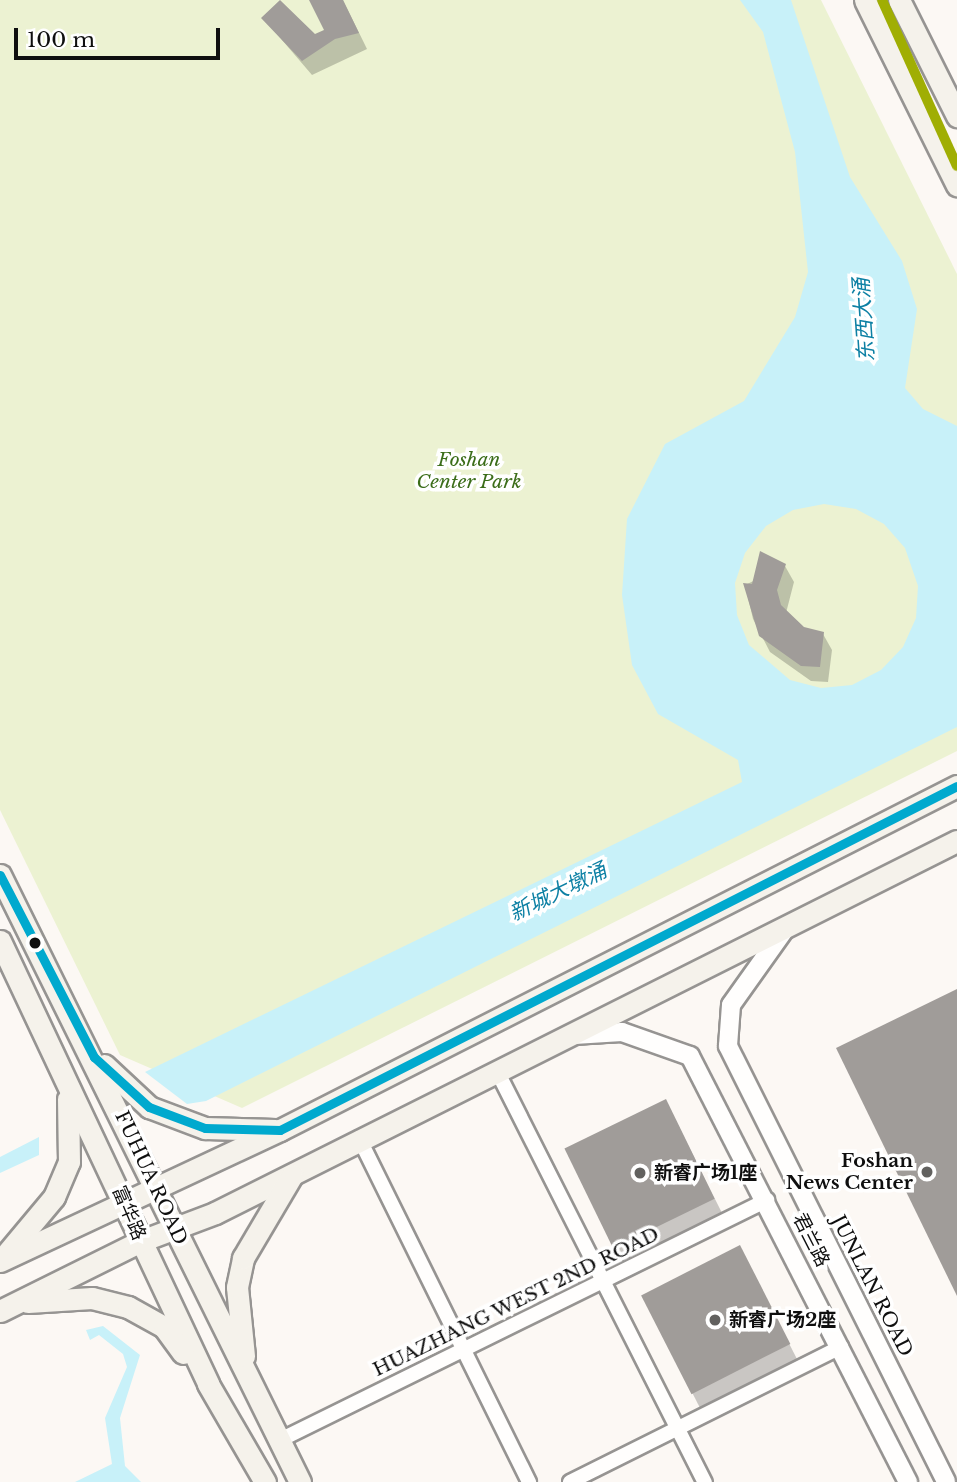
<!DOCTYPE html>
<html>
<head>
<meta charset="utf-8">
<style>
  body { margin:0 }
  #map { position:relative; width:957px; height:1482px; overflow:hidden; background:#fcf8f4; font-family:"Libre Baskerville","Noto Sans SC",serif }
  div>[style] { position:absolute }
  .green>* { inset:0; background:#ecf2d2 }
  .water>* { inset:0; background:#c8f1f9 }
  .shadow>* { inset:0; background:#0003 }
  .building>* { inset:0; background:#a09c99; transform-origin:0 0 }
  .roads { filter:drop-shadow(2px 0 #969492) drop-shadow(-2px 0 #969492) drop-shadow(0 2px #969492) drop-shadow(0 -2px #969492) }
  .minor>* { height:14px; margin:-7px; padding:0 7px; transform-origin:7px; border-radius:7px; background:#fffefd }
  .tertiary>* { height:18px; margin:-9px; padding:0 9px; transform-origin:9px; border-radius:9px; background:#fffefd }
  .secondary>* { height:21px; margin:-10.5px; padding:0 10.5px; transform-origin:10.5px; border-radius:10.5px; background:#f5f2eb }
  .bus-1>* { height:9px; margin:-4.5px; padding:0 4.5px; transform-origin:4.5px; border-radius:4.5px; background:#00a9ce }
  .metro-1>* { height:10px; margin:-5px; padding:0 5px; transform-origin:5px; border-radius:5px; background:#a0ae03 }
  .dots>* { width:19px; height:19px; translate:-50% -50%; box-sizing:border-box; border:4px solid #fff; border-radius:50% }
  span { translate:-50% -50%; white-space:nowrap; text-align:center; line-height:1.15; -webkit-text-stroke:7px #fff; paint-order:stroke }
  .park-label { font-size:19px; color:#3b6d19; font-style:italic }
  .poi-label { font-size:19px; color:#0f0f0f; font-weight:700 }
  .right { translate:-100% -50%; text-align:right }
  .left { translate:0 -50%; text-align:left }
  .street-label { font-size:19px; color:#0f0f0f }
  .water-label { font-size:21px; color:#0d80a4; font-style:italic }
  .scale { position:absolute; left:14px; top:28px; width:206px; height:32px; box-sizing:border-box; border:4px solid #0f0f0f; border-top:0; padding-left:9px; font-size:21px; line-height:24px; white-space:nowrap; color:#0f0f0f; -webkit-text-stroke:5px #fff; paint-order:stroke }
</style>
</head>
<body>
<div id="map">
  <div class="green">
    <div style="clip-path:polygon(0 0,821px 0,957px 274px,957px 751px,242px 1108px,120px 1055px,0 810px)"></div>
  </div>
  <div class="water">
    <div style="clip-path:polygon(evenodd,740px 0,791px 0,850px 177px,902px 261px,917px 309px,905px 388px,923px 409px,957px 426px,957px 727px,206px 1101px,187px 1104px,145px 1072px,742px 782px,738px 760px,658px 714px,632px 665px,622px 595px,627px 519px,665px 444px,744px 401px,795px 317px,808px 272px,795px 152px,763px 32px,740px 0,824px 504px,856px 509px,884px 524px,905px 548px,918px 586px,916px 618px,903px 647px,881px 670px,852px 685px,821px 688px,790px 680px,749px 645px,737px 615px,735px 583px,745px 553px,766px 526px,793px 510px,824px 504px)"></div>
    <div style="clip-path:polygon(39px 1137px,39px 1155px,0 1173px,0 1157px)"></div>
    <div style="clip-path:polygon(103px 1326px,140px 1355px,120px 1418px,125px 1466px,141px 1482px,75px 1482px,112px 1464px,105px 1418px,127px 1367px,123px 1354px,99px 1335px,90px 1340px,86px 1330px)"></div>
  </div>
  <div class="shadow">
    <div style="clip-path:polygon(311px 0,343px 0,367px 49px,312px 75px,264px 19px,315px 37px,326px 31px)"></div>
    <div style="clip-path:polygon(785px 566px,794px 582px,786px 613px,803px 629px,823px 634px,832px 650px,828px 682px,811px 681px,770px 652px,753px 619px,745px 585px)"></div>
    <div style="clip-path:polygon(674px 1117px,723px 1215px,625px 1265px,616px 1249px)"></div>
    <div style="clip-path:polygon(748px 1263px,798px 1361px,700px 1408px,643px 1296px)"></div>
  </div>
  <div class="building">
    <div style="clip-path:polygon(280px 0,315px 34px,324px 30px,309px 0,343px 0,359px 33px,335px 39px,302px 61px,261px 18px)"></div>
    <div style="clip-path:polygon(760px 551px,786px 564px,777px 590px,781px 605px,804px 627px,824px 632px,820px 667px,801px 666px,759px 636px,743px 583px,752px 584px)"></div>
    <div style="clip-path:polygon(957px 989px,957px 1296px,836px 1048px)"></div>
    <div style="left:666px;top:1099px;width:111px;height:113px;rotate:64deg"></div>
    <div style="left:740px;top:1245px;width:111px;height:111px;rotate:63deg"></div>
  </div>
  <div class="roads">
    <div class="minor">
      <div style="left:497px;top:1071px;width:461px;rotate:63.2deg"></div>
      <div style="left:359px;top:1138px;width:384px;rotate:63.7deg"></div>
      <div style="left:282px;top:1439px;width:541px;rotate:-26.23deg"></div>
      <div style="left:570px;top:1482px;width:303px;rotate:-26.5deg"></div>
    </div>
    <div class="tertiary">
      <div style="left:785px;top:929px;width:93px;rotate:125.4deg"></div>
      <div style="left:731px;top:1005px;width:41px;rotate:94.2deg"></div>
      <div style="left:728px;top:1046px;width:487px;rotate:63.4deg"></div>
      <div style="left:574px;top:1035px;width:48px;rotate:-3.6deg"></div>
      <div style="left:622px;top:1032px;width:72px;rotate:19.4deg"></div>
      <div style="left:690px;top:1056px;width:479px;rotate:62.9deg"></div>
    </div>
    <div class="secondary">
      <div style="left:865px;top:0;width:207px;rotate:63.6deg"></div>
      <div style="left:899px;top:0;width:130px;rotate:63.4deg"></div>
      <div style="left:0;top:875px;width:677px;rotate:63.7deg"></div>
      <div style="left:0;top:941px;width:489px;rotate:64.8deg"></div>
      <div style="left:208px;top:1384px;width:113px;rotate:59.8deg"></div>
      <div style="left:104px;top:1065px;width:62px;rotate:43deg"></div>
      <div style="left:149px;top:1107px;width:60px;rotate:20.6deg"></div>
      <div style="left:205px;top:1128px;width:70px;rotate:1.6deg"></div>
      <div style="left:8px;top:1252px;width:72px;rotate:-50.1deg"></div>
      <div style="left:54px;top:1197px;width:38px;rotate:-67deg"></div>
      <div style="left:69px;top:1162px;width:63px;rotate:-90.9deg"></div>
      <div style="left:0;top:1261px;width:309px;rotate:-25.1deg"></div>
      <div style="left:280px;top:1130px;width:759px;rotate:-26.94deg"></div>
      <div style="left:28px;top:1302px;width:64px;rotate:-3.6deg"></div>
      <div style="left:92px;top:1298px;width:37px;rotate:14deg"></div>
      <div style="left:128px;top:1307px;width:41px;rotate:29.1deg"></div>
      <div style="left:164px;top:1327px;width:32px;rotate:54deg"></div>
      <div style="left:0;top:1311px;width:157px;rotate:-26.4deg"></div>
      <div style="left:141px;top:1241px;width:79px;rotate:-20.7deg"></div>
      <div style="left:215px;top:1213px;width:830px;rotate:-26.63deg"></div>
      <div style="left:244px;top:1356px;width:69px;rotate:-95.8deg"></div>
      <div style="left:237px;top:1287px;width:30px;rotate:-78deg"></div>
      <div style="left:243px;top:1258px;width:96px;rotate:-59.4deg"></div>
    </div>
  </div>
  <div class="bus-1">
    <div style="left:0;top:875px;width:205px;rotate:62.7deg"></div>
    <div style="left:94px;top:1057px;width:74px;rotate:42.3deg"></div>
    <div style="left:149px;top:1107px;width:60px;rotate:20.6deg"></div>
    <div style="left:205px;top:1128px;width:75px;rotate:1.5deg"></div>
    <div style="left:280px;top:1130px;width:759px;rotate:-26.94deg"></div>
  </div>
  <div class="metro-1">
    <div style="left:882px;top:0;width:182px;rotate:65.7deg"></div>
  </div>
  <div class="dots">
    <div style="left:35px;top:943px;background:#0f0f0f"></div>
    <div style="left:927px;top:1172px;background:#62615f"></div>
    <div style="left:640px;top:1173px;background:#62615f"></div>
    <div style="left:715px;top:1320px;background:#62615f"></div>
  </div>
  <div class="park-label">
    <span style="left:469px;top:471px">Foshan<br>Center Park</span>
  </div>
  <div class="poi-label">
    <span class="right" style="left:913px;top:1172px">Foshan<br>News Center</span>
    <span class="left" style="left:654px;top:1173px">新睿广场1座</span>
    <span class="left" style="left:729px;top:1320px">新睿广场2座</span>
  </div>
  <div class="street-label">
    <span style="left:151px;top:1178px;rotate:65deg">FUHUA ROAD</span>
    <span style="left:129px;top:1213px;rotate:67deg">富华路</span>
    <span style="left:811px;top:1240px;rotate:63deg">君兰路</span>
    <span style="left:872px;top:1286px;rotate:63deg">JUNLAN ROAD</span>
    <span style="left:516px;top:1302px;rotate:-26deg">HUAZHANG WEST 2ND ROAD</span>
  </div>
  <div class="water-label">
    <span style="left:864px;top:320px;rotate:-94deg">东西大涌</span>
    <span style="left:558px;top:892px;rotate:-26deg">新城大墩涌</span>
  </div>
  <div class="scale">100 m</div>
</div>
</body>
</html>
